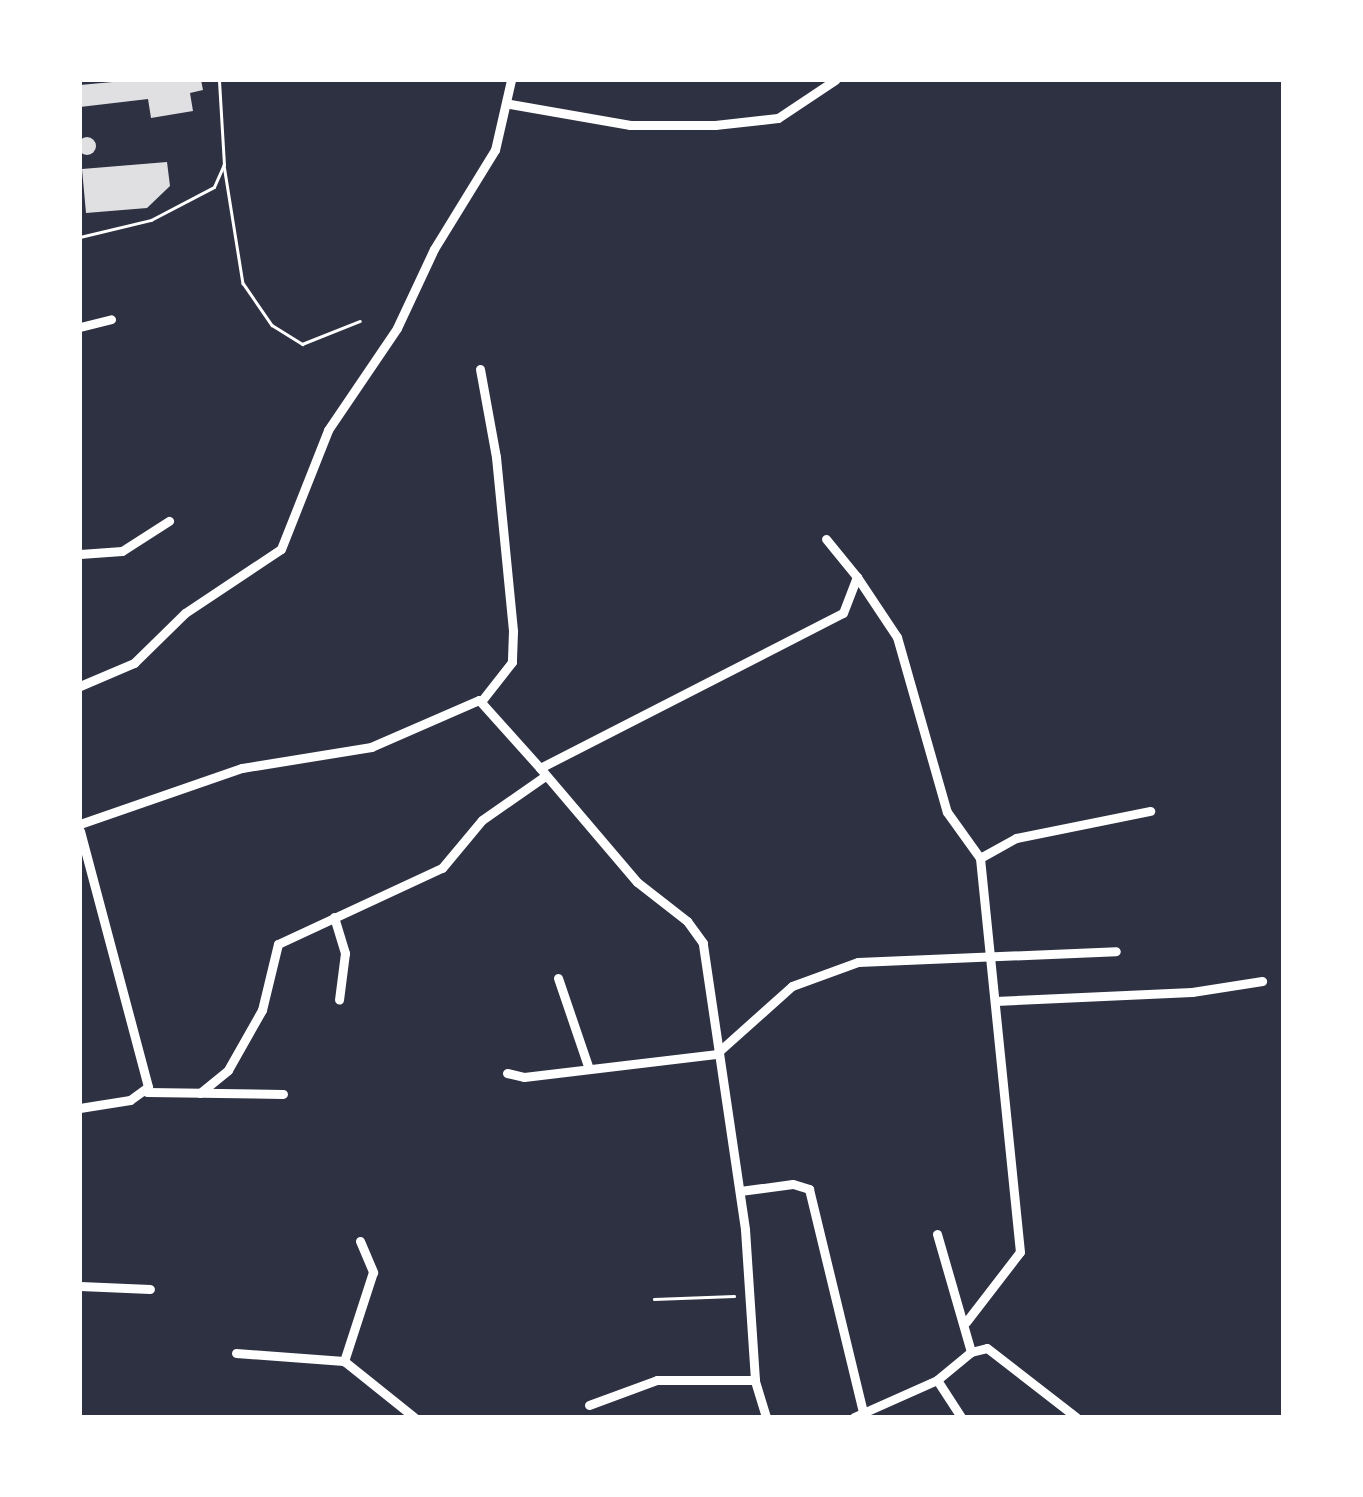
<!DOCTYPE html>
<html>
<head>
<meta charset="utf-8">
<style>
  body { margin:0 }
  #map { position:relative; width:1363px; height:1497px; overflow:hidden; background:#2d3142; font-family:Mulish,sans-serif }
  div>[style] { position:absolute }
  .building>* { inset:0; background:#e0e0e3 }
  .round { border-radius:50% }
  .path>* { height:2.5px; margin:-1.25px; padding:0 1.25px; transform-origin:1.25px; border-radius:1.25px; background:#fff }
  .minor>* { height:9px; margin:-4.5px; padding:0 4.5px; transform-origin:4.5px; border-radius:4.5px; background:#fff }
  span { translate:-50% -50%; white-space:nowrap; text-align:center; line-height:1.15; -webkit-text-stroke:8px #fff; paint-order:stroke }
  .frame { position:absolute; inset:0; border:82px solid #fff; pointer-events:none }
</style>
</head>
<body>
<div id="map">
  <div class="building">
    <div style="clip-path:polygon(134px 80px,201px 80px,203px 90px,190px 93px,193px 111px,151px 118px,148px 99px,80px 107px,80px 85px)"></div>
    <div class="round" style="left:78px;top:137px;width:18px;height:18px"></div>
    <div style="clip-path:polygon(167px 162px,170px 186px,147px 208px,86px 213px,82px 169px)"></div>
  </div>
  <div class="path">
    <div style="left:224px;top:165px;width:120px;rotate:80.9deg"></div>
    <div style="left:243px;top:283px;width:51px;rotate:55.4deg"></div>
    <div style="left:272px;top:325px;width:36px;rotate:32deg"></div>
    <div style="left:302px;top:344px;width:62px;rotate:-21.6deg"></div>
    <div style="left:80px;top:237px;width:73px;rotate:-13.5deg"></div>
    <div style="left:151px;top:220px;width:71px;rotate:-27.6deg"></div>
    <div style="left:214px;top:187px;width:24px;rotate:-66deg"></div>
    <div style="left:224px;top:165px;width:85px;rotate:-93.4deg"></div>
    <div style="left:654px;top:1299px;width:80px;rotate:-2.1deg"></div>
  </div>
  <div class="minor">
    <div style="left:510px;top:104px;width:122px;rotate:9.9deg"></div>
    <div style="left:630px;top:125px;width:85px"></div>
    <div style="left:715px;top:125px;width:63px;rotate:-6.3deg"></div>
    <div style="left:778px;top:118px;width:69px;rotate:-33.7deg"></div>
    <div style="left:80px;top:327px;width:32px;rotate:-14deg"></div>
    <div style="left:480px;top:369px;width:89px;rotate:79.7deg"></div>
    <div style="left:496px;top:457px;width:175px;rotate:84.4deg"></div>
    <div style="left:513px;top:631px;width:31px;rotate:92deg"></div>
    <div style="left:512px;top:662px;width:47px;rotate:128.1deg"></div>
    <div style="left:80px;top:554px;width:42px;rotate:-4.1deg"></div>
    <div style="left:122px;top:551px;width:56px;rotate:-32.6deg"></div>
    <div style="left:857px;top:577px;width:72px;rotate:56.3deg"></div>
    <div style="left:897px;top:637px;width:182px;rotate:74.1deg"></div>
    <div style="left:947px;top:812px;width:57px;rotate:54.3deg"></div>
    <div style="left:80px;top:686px;width:59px;rotate:-23.1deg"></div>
    <div style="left:134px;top:663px;width:71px;rotate:-44.4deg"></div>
    <div style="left:185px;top:613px;width:115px;rotate:-33.7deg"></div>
    <div style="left:281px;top:549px;width:128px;rotate:-68.4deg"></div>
    <div style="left:328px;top:430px;width:123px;rotate:-55.9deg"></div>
    <div style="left:397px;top:328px;width:87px;rotate:-64.9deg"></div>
    <div style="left:434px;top:249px;width:116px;rotate:-58.4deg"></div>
    <div style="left:495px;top:150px;width:72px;rotate:-77.1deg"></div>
    <div style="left:80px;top:824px;width:171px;rotate:-19.1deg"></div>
    <div style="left:242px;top:768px;width:131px;rotate:-9.2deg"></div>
    <div style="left:371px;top:747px;width:118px;rotate:-23.5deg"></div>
    <div style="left:479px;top:700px;width:91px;rotate:48.1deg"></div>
    <div style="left:80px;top:831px;width:265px;rotate:75.1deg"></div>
    <div style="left:148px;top:1087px;width:22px;rotate:144deg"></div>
    <div style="left:130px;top:1100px;width:51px;rotate:170.9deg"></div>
    <div style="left:334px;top:917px;width:38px;rotate:73deg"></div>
    <div style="left:345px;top:953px;width:47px;rotate:97.3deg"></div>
    <div style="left:558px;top:978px;width:93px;rotate:71.2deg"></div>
    <div style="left:995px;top:1001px;width:197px;rotate:-2.6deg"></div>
    <div style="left:1192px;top:992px;width:71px;rotate:-8.9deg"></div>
    <div style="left:507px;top:1073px;width:17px;rotate:13deg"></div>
    <div style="left:524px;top:1077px;width:193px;rotate:-6.8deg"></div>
    <div style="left:716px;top:1054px;width:102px;rotate:-41.8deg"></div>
    <div style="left:792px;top:986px;width:70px;rotate:-20deg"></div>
    <div style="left:858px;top:962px;width:258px;rotate:-2.4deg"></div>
    <div style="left:147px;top:1092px;width:136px;rotate:0.8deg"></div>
    <div style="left:200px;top:1093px;width:36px;rotate:-39deg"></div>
    <div style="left:228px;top:1070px;width:69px;rotate:-60.5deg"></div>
    <div style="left:262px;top:1010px;width:68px;rotate:-76.4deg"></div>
    <div style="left:278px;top:944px;width:181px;rotate:-24.9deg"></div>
    <div style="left:442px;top:868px;width:62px;rotate:-50.2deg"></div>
    <div style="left:482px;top:820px;width:77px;rotate:-34.9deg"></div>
    <div style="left:740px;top:1191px;width:53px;rotate:-7.5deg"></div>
    <div style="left:793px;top:1184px;width:17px;rotate:17deg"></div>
    <div style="left:809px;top:1189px;width:230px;rotate:76.4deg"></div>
    <div style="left:937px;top:1234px;width:123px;rotate:73.9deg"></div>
    <div style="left:360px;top:1241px;width:34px;rotate:67deg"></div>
    <div style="left:373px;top:1272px;width:94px;rotate:108deg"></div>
    <div style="left:344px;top:1361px;width:90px;rotate:38.7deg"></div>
    <div style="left:80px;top:1286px;width:70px;rotate:2.5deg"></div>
    <div style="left:966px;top:1322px;width:88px;rotate:-52.4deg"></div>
    <div style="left:1020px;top:1252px;width:396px;rotate:-95.8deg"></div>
    <div style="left:980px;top:858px;width:41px;rotate:-29.1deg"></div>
    <div style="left:1016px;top:838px;width:137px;rotate:-11.4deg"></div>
    <div style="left:236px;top:1353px;width:108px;rotate:4.2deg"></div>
    <div style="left:937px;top:1380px;width:44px;rotate:57deg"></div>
    <div style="left:589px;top:1405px;width:72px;rotate:-20.2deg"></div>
    <div style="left:657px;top:1380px;width:98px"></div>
    <div style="left:766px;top:1417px;width:39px;rotate:-107deg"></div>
    <div style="left:755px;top:1380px;width:151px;rotate:-93.8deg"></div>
    <div style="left:745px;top:1229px;width:289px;rotate:-98.4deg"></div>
    <div style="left:703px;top:943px;width:27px;rotate:-126deg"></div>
    <div style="left:687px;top:921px;width:63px;rotate:-142deg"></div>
    <div style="left:637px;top:882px;width:150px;rotate:-130.4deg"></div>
    <div style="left:540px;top:768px;width:340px;rotate:-27.1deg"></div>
    <div style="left:843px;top:613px;width:39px;rotate:-69deg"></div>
    <div style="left:857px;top:577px;width:49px;rotate:-129.2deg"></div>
    <div style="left:854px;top:1417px;width:91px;rotate:-24deg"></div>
    <div style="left:937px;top:1380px;width:44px;rotate:-39.5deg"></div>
    <div style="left:971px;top:1352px;width:16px;rotate:-14deg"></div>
    <div style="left:987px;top:1348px;width:113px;rotate:37.8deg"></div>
  </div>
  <div class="frame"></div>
</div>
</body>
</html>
